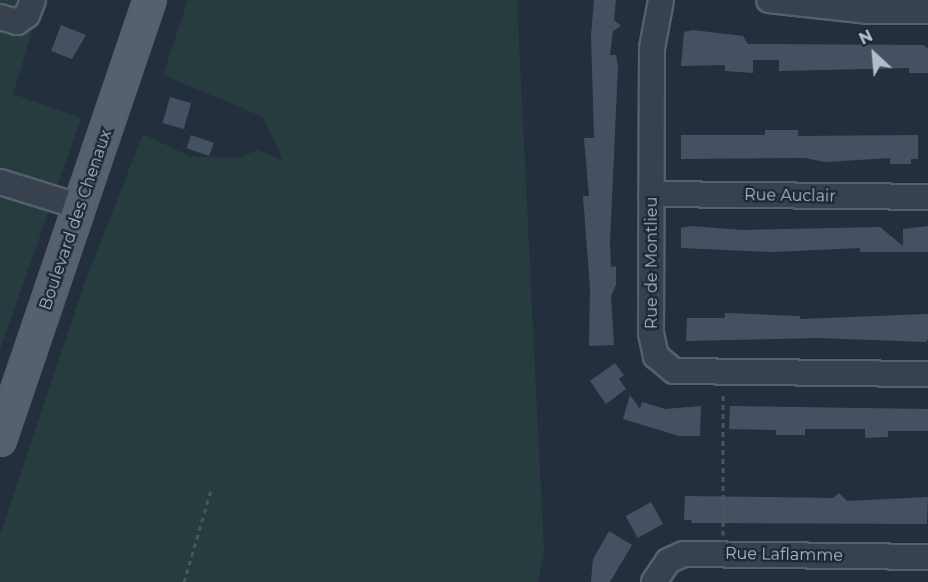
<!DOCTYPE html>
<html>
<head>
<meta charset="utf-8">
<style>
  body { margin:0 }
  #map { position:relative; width:928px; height:582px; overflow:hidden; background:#242f3e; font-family:Montserrat,sans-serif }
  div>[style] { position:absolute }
  .green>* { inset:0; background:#263c3f }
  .building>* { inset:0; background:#455162; transform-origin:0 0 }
  .path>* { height:3px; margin-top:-1.5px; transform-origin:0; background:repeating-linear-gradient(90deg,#44595c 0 4.5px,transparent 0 9px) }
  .roads { filter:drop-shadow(2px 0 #565f6c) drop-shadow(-2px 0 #565f6c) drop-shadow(0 2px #565f6c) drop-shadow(0 -2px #565f6c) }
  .minor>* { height:24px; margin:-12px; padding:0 12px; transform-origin:12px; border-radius:12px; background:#38414e }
  .major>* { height:30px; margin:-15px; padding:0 15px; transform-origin:15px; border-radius:15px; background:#56606e }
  span { translate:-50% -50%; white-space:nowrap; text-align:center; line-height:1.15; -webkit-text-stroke:4.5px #1d2633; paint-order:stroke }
  .street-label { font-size:16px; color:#b4bcc9 }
  .north { position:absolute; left:844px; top:24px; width:60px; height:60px; -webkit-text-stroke:4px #1d2633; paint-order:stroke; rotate:334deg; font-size:16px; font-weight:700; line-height:24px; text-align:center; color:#b4bcc9 }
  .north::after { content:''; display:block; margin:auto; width:21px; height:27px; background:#b4bcc9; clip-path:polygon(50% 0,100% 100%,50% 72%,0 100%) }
</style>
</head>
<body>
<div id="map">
  <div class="green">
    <div style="clip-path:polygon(0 0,42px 0,13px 94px,81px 118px,0 350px)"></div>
    <div style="clip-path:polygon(188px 0,517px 0,544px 553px,538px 582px,0 582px,0 535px,85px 282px,143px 134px,189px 156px,238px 158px,257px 150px,283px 160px,263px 117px,163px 75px)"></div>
  </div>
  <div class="building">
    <div style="clip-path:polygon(594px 0,616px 0,614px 20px,621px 26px,613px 31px,610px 55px,616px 55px,618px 66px,610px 242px,611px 267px,616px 266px,616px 285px,611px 296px,614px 345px,589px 346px,590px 288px,583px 196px,589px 196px,584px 138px,594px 138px,591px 36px)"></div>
    <div style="clip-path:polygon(61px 25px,86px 35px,72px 59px,51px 51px)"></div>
    <div style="clip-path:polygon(693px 30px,743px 36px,748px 44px,924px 45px,928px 49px,928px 73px,909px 73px,909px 68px,779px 71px,779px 60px,753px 60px,753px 73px,725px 71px,725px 65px,681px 66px,684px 32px)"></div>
    <div style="left:170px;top:97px;width:22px;height:27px;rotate:16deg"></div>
    <div style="clip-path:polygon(765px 130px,798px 130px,798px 136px,918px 135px,918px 159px,911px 159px,911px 164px,890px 164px,890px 158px,825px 162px,805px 158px,681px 159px,681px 135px,765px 135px)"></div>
    <div style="left:191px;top:135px;width:24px;height:14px;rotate:19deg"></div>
    <div style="clip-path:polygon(690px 226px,743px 230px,880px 227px,903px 246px,903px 229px,928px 226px,928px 252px,860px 252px,860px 248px,772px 252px,681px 248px,681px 228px)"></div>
    <div style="clip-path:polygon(725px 313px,800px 316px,800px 319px,928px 314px,928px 339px,926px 342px,819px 338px,686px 341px,687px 318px,725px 318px)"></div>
    <div style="clip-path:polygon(615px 363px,624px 375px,619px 379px,626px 389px,606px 404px,590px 381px)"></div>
    <div style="clip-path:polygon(630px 395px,640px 409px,642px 402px,665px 409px,701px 406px,700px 436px,679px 436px,623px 419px)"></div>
    <div style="clip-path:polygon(730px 406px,928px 409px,928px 431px,888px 431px,888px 437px,865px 438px,865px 429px,805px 429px,805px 435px,776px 435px,776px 430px,729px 429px)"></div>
    <div style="clip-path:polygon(839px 493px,847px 501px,928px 497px,927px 524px,691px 523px,692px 520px,684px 520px,685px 496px,833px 498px)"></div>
    <div style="left:651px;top:502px;width:25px;height:29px;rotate:61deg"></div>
    <div style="clip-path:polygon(609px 531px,632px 545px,610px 582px,591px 582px,593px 559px)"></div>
  </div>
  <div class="path">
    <div style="left:723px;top:535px;width:143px;rotate:-90deg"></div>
    <div style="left:184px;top:582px;width:96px;rotate:-73.6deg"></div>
  </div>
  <div class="roads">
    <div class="minor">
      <div style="left:661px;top:0;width:49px;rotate:100.6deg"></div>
      <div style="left:652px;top:48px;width:285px;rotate:90.2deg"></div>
      <div style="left:651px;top:333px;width:24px;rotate:78deg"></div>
      <div style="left:656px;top:356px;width:23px;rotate:40deg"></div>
      <div style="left:674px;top:371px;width:254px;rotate:0.7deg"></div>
      <div style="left:769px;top:0;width:101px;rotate:6.3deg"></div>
      <div style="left:869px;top:11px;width:59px"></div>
      <div style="left:0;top:17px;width:18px;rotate:16deg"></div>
      <div style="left:17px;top:22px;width:12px;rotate:-35deg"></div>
      <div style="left:27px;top:15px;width:16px;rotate:-68deg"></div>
      <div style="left:0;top:182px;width:85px;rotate:17.2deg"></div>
      <div style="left:651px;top:194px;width:277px;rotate:0.6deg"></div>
      <div style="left:654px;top:582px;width:25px;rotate:-56deg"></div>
      <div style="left:668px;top:561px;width:17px;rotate:-24deg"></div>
      <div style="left:684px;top:554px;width:244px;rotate:0.7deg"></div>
    </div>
    <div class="major">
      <div style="left:0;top:440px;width:465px;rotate:-71.2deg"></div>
    </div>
  </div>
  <div class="street-label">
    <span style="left:790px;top:196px;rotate:1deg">Rue Auclair</span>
    <span style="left:76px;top:220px;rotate:-71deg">Boulevard des Chenaux</span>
    <span style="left:652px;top:263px;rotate:-90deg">Rue de Montlieu</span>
    <span style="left:784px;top:555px;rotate:1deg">Rue Laflamme</span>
  </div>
  <div class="north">N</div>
</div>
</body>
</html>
